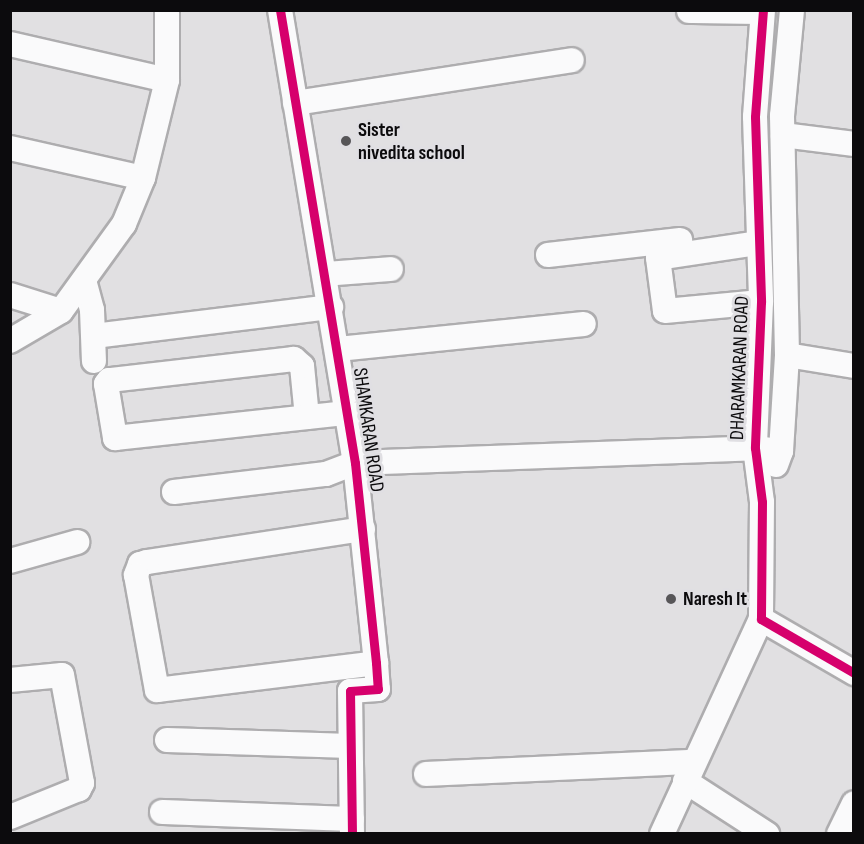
<!DOCTYPE html>
<html>
<head>
<meta charset="utf-8">
<style>
  body { margin:0 }
  #map { position:relative; width:864px; height:844px; overflow:hidden; background:#e1e0e2; font-family:"Sofia Sans Condensed",sans-serif }
  div>[style] { position:absolute }
  .roads { filter:drop-shadow(2px 0 #aeadaf) drop-shadow(-2px 0 #aeadaf) drop-shadow(0 2px #aeadaf) drop-shadow(0 -2px #aeadaf) }
  .minor>* { height:24px; margin:-12px; padding:0 12px; transform-origin:12px; border-radius:12px; background:#fafafb }
  .cycleway>* { height:9px; margin:-4.5px; padding:0 4.5px; transform-origin:4.5px; border-radius:4.5px; background:#d6006c }
  .dots>* { width:16px; height:16px; translate:-50% -50%; box-sizing:border-box; border:3px solid #e0dfe3; border-radius:50% }
  span { translate:-50% -50%; white-space:nowrap; text-align:center; line-height:1.15; -webkit-text-stroke:6px #e0dfe3; paint-order:stroke }
  .poi-label { font-size:20px; color:#0c0b0d; font-weight:700 }
  .left { translate:0 -50%; text-align:left }
  .street-label { font-size:20px; color:#0c0b0d }
  .frame { position:absolute; inset:0; border:12px solid #0c0b0d; pointer-events:none }
</style>
</head>
<body>
<div id="map">
  <div class="roads">
    <div class="minor">
      <div style="left:280px;top:10px;width:459px;rotate:80.6deg"></div>
      <div style="left:355px;top:463px;width:201px;rotate:84deg"></div>
      <div style="left:376px;top:663px;width:26px;rotate:86deg"></div>
      <div style="left:378px;top:689px;width:28px;rotate:176deg"></div>
      <div style="left:350px;top:691px;width:143px;rotate:89.2deg"></div>
      <div style="left:763px;top:10px;width:107px;rotate:94.3deg"></div>
      <div style="left:755px;top:117px;width:185px;rotate:88.1deg"></div>
      <div style="left:761px;top:302px;width:146px;rotate:92.4deg"></div>
      <div style="left:755px;top:448px;width:54px;rotate:82.6deg"></div>
      <div style="left:762px;top:502px;width:117px;rotate:90.5deg"></div>
      <div style="left:761px;top:619px;width:108px;rotate:30.1deg"></div>
      <div style="left:689px;top:11px;width:73px;rotate:0.8deg"></div>
      <div style="left:10px;top:44px;width:161px;rotate:12.9deg"></div>
      <div style="left:295px;top:103px;width:280px;rotate:-8.8deg"></div>
      <div style="left:783px;top:135px;width:72px;rotate:7.2deg"></div>
      <div style="left:10px;top:148px;width:136px;rotate:12.7deg"></div>
      <div style="left:758px;top:243px;width:101px;rotate:171.5deg"></div>
      <div style="left:658px;top:258px;width:53px;rotate:82.5deg"></div>
      <div style="left:665px;top:311px;width:96px;rotate:-5.4deg"></div>
      <div style="left:548px;top:255px;width:133px;rotate:-6.5deg"></div>
      <div style="left:325px;top:274px;width:66px;rotate:-4.3deg"></div>
      <div style="left:84px;top:280px;width:31px;rotate:75deg"></div>
      <div style="left:92px;top:310px;width:51px;rotate:87.8deg"></div>
      <div style="left:10px;top:295px;width:53px;rotate:17.4deg"></div>
      <div style="left:94px;top:336px;width:239px;rotate:-7deg"></div>
      <div style="left:10px;top:341px;width:59px;rotate:-30.5deg"></div>
      <div style="left:61px;top:311px;width:107px;rotate:-54.1deg"></div>
      <div style="left:124px;top:224px;width:50px;rotate:-67.6deg"></div>
      <div style="left:143px;top:178px;width:101px;rotate:-76.2deg"></div>
      <div style="left:167px;top:80px;width:70px;rotate:-90deg"></div>
      <div style="left:338px;top:349px;width:247px;rotate:-5.8deg"></div>
      <div style="left:787px;top:355px;width:68px;rotate:9.3deg"></div>
      <div style="left:307px;top:417px;width:51px;rotate:-95.6deg"></div>
      <div style="left:302px;top:366px;width:11px;rotate:-139deg"></div>
      <div style="left:294px;top:359px;width:186px;rotate:173.5deg"></div>
      <div style="left:109px;top:380px;width:5px;rotate:127deg"></div>
      <div style="left:106px;top:384px;width:55px;rotate:80.5deg"></div>
      <div style="left:115px;top:438px;width:233px;rotate:-6.2deg"></div>
      <div style="left:776px;top:465px;width:15px;rotate:-70deg"></div>
      <div style="left:781px;top:451px;width:96px;rotate:-86.4deg"></div>
      <div style="left:787px;top:355px;width:239px;rotate:-91.2deg"></div>
      <div style="left:782px;top:116px;width:106px;rotate:-84.6deg"></div>
      <div style="left:174px;top:492px;width:153px;rotate:-6.8deg"></div>
      <div style="left:326px;top:474px;width:31px;rotate:-21deg"></div>
      <div style="left:355px;top:463px;width:400px;rotate:-2.1deg"></div>
      <div style="left:755px;top:448px;width:26px;rotate:7deg"></div>
      <div style="left:363px;top:529px;width:219px;rotate:171.3deg"></div>
      <div style="left:147px;top:562px;width:7px;rotate:164deg"></div>
      <div style="left:140px;top:564px;width:12px;rotate:110deg"></div>
      <div style="left:136px;top:575px;width:117px;rotate:79.7deg"></div>
      <div style="left:157px;top:690px;width:221px;rotate:-7deg"></div>
      <div style="left:10px;top:561px;width:70px;rotate:-15.8deg"></div>
      <div style="left:10px;top:680px;width:52px;rotate:-5.5deg"></div>
      <div style="left:62px;top:675px;width:110px;rotate:79.5deg"></div>
      <div style="left:82px;top:783px;width:7px;rotate:117deg"></div>
      <div style="left:79px;top:789px;width:74px;rotate:157.9deg"></div>
      <div style="left:167px;top:740px;width:183px;rotate:1.9deg"></div>
      <div style="left:426px;top:774px;width:267px;rotate:-2.6deg"></div>
      <div style="left:685px;top:781px;width:98px;rotate:32.9deg"></div>
      <div style="left:162px;top:812px;width:190px;rotate:2.1deg"></div>
      <div style="left:662px;top:834px;width:237px;rotate:-65.3deg"></div>
      <div style="left:839px;top:834px;width:34px;rotate:-64deg"></div>
    </div>
  </div>
  <div class="cycleway">
    <div style="left:280px;top:10px;width:459px;rotate:80.6deg"></div>
    <div style="left:355px;top:463px;width:201px;rotate:84deg"></div>
    <div style="left:376px;top:663px;width:26px;rotate:86deg"></div>
    <div style="left:378px;top:689px;width:28px;rotate:176deg"></div>
    <div style="left:350px;top:691px;width:143px;rotate:89.2deg"></div>
    <div style="left:763px;top:10px;width:107px;rotate:94.3deg"></div>
    <div style="left:755px;top:117px;width:185px;rotate:88.1deg"></div>
    <div style="left:761px;top:302px;width:146px;rotate:92.4deg"></div>
    <div style="left:755px;top:448px;width:54px;rotate:82.6deg"></div>
    <div style="left:762px;top:502px;width:117px;rotate:90.5deg"></div>
    <div style="left:761px;top:619px;width:108px;rotate:30.1deg"></div>
  </div>
  <div class="dots">
    <div style="left:346px;top:141px;background:#575658"></div>
    <div style="left:671px;top:599px;background:#575658"></div>
  </div>
  <div class="poi-label">
    <span class="left" style="left:358px;top:142px">Sister<br>nivedita school</span>
    <span class="left" style="left:683px;top:599px">Naresh It</span>
  </div>
  <div class="street-label">
    <span style="left:740px;top:368px;rotate:-88deg">DHARAMKARAN ROAD</span>
    <span style="left:368px;top:430px;rotate:82deg">SHAMKARAN ROAD</span>
  </div>
  <div class="frame"></div>
</div>
</body>
</html>
